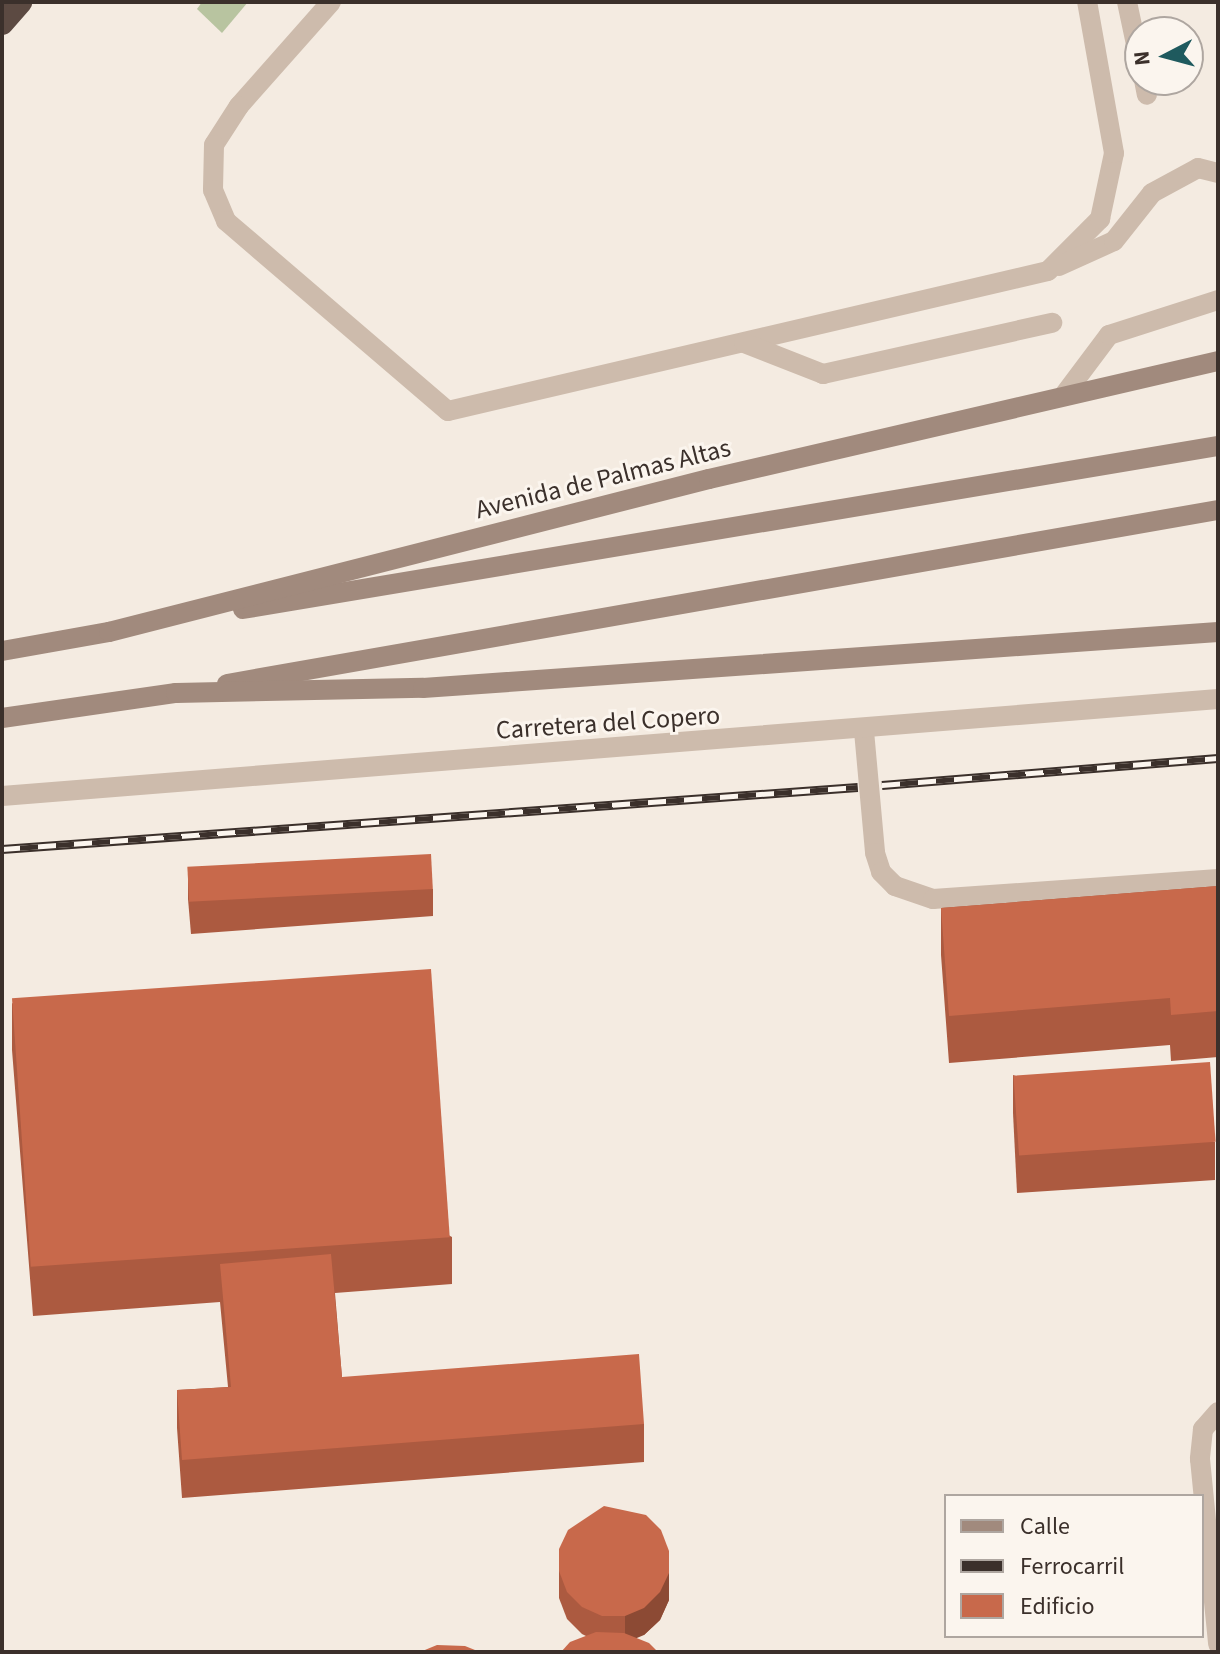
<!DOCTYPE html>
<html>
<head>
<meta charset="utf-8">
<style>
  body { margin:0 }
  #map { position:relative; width:1220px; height:1654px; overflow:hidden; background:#f4ebe1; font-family:"Source Sans 3",sans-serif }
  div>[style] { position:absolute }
  .green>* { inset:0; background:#b8c4a0 }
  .lane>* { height:20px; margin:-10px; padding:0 10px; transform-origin:10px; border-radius:10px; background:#cdbbac }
  .street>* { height:20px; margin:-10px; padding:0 10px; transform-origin:10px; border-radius:10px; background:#cdbbac }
  .secondary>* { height:20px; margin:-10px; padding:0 10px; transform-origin:10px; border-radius:10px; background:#a18a7d }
  .highway>* { height:24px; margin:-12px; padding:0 12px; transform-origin:12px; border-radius:12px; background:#5c4a42 }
  .rail>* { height:9px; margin-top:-4.5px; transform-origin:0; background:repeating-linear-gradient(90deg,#fbf5ee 0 18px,#3b302b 0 36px); box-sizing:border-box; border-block:2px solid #3b302b }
  .wall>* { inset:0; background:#ac5a40 }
  .shaded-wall>* { inset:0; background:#8c4a34 }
  .building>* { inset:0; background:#c8694b; transform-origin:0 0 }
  span { translate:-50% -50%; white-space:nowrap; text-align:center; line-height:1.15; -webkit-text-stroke:6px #fbf5ee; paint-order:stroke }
  .street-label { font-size:26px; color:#3b302b }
  .frame { position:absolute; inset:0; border:4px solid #3b302b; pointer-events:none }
  .legend { position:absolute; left:944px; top:1494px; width:260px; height:144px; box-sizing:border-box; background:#fbf5ee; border:2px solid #aea6a0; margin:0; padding:10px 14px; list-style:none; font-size:24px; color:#3b302b }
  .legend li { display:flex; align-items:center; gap:16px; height:40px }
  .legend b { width:40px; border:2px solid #aea6a0 }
  .north { position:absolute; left:1124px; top:16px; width:80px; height:80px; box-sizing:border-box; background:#fbf5ee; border:2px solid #aea6a0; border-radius:50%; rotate:264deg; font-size:22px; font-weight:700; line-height:32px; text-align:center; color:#3b302b }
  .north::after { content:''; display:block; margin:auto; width:28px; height:36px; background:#1f5a5e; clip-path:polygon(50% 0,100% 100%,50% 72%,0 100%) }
</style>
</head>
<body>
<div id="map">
  <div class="green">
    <div style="clip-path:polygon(202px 2px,248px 2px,222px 33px,197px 9px)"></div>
  </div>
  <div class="lane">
    <div style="left:331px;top:2px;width:139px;rotate:131.5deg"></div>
    <div style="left:239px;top:106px;width:46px;rotate:122.7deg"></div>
    <div style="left:214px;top:145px;width:45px;rotate:91.3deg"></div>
    <div style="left:213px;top:190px;width:34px;rotate:67deg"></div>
    <div style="left:226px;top:221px;width:292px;rotate:40.6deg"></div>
    <div style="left:448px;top:411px;width:616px;rotate:-13.13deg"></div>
    <div style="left:1048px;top:271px;width:74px;rotate:-45deg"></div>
    <div style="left:1100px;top:219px;width:67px;rotate:-78deg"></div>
    <div style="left:1114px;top:153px;width:153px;rotate:-100.1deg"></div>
    <div style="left:1127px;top:2px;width:62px;rotate:78deg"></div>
    <div style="left:1144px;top:80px;width:15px;rotate:79deg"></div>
    <div style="left:1059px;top:266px;width:60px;rotate:-24.4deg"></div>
    <div style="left:1114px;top:241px;width:61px;rotate:-51.6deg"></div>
    <div style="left:1152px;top:193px;width:52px;rotate:-28.5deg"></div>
    <div style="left:1198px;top:168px;width:21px;rotate:14deg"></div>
    <div style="left:744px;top:343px;width:85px;rotate:21.4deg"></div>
    <div style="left:823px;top:374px;width:235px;rotate:-12.6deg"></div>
    <div style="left:1064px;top:395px;width:75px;rotate:-53.1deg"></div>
    <div style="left:1109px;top:335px;width:114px;rotate:-17.8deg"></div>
    <div style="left:864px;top:731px;width:122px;rotate:84.8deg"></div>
    <div style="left:875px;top:853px;width:20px;rotate:72deg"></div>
    <div style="left:881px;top:872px;width:20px;rotate:45deg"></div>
    <div style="left:895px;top:886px;width:40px;rotate:18.9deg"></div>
    <div style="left:933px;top:899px;width:286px;rotate:-4deg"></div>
    <div style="left:1218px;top:1412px;width:23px;rotate:131deg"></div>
    <div style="left:1203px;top:1429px;width:30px;rotate:96deg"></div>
    <div style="left:1200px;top:1459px;width:186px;rotate:84.4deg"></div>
  </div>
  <div class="street">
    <div style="left:2px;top:796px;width:1220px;rotate:-4.56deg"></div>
  </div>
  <div class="secondary">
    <div style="left:243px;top:609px;width:989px;rotate:-9.49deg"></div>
    <div style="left:2px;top:651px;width:109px;rotate:-10.1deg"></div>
    <div style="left:109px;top:632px;width:619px;rotate:-14.31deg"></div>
    <div style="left:709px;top:479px;width:522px;rotate:-13.05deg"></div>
    <div style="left:227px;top:684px;width:1006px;rotate:-9.96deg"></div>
    <div style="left:2px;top:718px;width:176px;rotate:-8.2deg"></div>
    <div style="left:176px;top:693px;width:247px;rotate:-1.2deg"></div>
    <div style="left:423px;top:688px;width:797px;rotate:-4.03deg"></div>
  </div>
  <div class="highway">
    <div style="left:2px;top:23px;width:28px;rotate:-49deg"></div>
  </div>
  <div class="rail">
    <div style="left:882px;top:785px;width:337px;rotate:-4.6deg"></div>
    <div style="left:2px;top:849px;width:858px;rotate:-4.14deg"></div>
  </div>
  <div class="wall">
    <div style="clip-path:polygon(188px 872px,433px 889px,433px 916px,191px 934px,188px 899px)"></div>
    <div style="clip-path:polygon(1218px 886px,1218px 1057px,1171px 1061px,1170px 1045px,949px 1063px,941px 955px,941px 908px)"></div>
    <div style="clip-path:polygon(12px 1003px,452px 1237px,452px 1284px,335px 1293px,342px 1377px,644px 1424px,644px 1462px,182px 1498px,177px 1428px,177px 1390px,228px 1387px,220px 1302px,33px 1316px,12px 1050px)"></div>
    <div style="clip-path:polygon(1013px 1075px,1215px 1142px,1215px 1180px,1017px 1193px,1013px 1113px)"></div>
    <div style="clip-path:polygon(559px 1549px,669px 1600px,660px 1620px,644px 1635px,586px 1636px,582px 1634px,567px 1619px,559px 1598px)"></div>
  </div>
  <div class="shaded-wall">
    <div style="clip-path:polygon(669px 1551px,669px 1600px,660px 1620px,644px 1635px,625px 1643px,625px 1616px)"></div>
  </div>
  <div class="building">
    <div style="left:431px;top:854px;width:35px;height:244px;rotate:87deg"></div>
    <div style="clip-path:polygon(1218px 886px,1218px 1011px,1171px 1015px,1170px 998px,949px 1016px,941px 908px)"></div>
    <div style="left:431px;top:969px;width:269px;height:420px;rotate:86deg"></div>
    <div style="left:1210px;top:1062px;width:80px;height:197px;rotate:86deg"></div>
    <div style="clip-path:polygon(331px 1254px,342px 1377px,639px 1354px,644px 1424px,182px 1460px,177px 1390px,231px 1387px,220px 1264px)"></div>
    <div style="clip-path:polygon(604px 1506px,646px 1515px,661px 1530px,669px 1551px,669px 1573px,660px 1592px,644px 1608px,625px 1616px,602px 1616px,582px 1607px,567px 1592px,559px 1571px,559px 1549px,568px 1530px)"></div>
    <div style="clip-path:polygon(596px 1632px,624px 1633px,649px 1643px,658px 1652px,561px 1652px,570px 1642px)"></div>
    <div style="clip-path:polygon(437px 1645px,465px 1646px,480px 1652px,420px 1652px)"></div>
  </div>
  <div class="street-label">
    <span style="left:603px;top:479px;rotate:-14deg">Avenida de Palmas Altas</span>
    <span style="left:608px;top:723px;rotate:-4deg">Carretera del Copero</span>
  </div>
  <div class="frame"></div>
  <ul class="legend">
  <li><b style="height:10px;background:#a18a7d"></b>Calle</li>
  <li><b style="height:10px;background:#3b302b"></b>Ferrocarril</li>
  <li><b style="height:22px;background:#c8694b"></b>Edificio</li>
  </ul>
  <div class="north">N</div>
</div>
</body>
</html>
